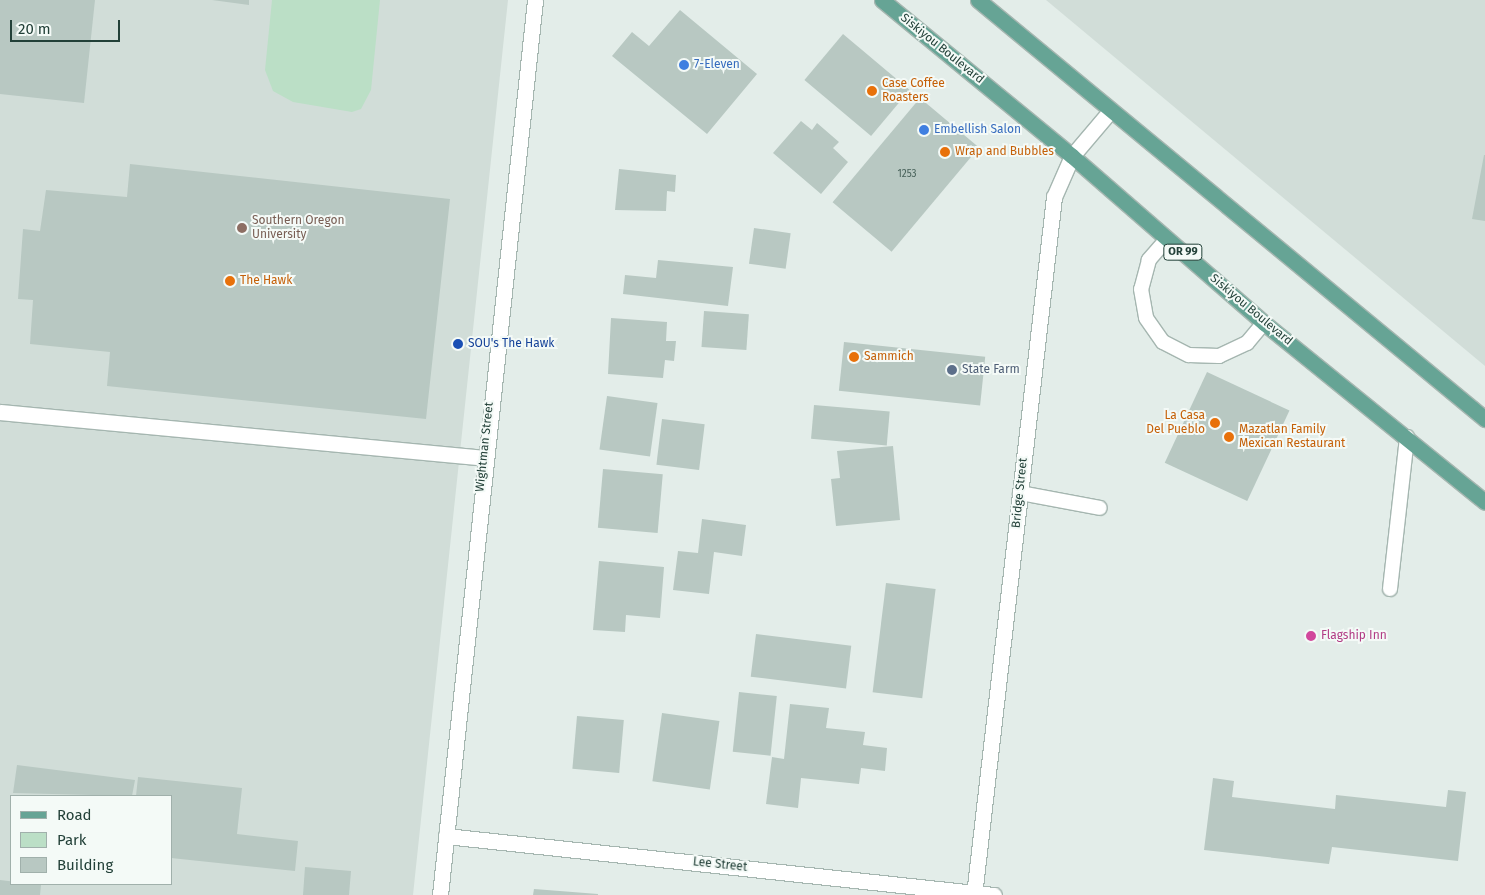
<!DOCTYPE html>
<html>
<head>
<meta charset="utf-8">
<style>
  body { margin:0 }
  #map { position:relative; width:1485px; height:895px; overflow:hidden; background:#e3ede9; font-family:"Fira Sans",sans-serif }
  div>[style] { position:absolute }
  .built>* { inset:0; background:#d1ddd8 }
  .green>* { inset:0; background:#bbdfc6 }
  .building>* { inset:0; background:#b8c8c2; transform-origin:0 0 }
  .roads { filter:drop-shadow(1px 0 #a5b6b0) drop-shadow(-1px 0 #a5b6b0) drop-shadow(0 1px #a5b6b0) drop-shadow(0 -1px #a5b6b0) }
  .lane>* { height:14px; margin:-7px; padding:0 7px; transform-origin:7px; border-radius:7px; background:#fff }
  .street>* { height:15px; margin:-7.5px; padding:0 7.5px; transform-origin:7.5px; border-radius:7.5px; background:#fff }
  .primary>* { height:15px; margin:-7.5px; padding:0 7.5px; transform-origin:7.5px; border-radius:7.5px; background:#66a495 }
  .dots>* { width:14px; height:14px; translate:-50% -50%; box-sizing:border-box; border:2px solid #f4faf7; border-radius:50% }
  span { translate:-50% -50%; white-space:nowrap; text-align:center; line-height:1.15; -webkit-text-stroke:4px #f4faf7; paint-order:stroke }
  .number-label { font-size:10px; color:#48625a }
  .number-label span { -webkit-text-stroke-width:0 }
  .shield-label span { padding:1px 4px; background:#f4faf7; border:1px solid; border-radius:4px; -webkit-text-stroke-width:0 }
  .shield-label { font-size:11px; color:#224038; font-weight:700 }
  .street-label { font-size:12px; color:#224038 }
  .shop-label { font-size:12px; color:#366cbe }
  .left { translate:0 -50%; text-align:left }
  .food-label { font-size:12px; color:#c56008 }
  .right { translate:-100% -50%; text-align:right }
  .education-label { font-size:12px; color:#785e54 }
  .transit-label { font-size:12px; color:#164399 }
  .service-label { font-size:12px; color:#4e5e75 }
  .hotel-label { font-size:12px; color:#b23c85 }
  .legend { position:absolute; left:10px; top:795px; width:162px; height:90px; box-sizing:border-box; background:#f4faf7; border:1px solid #a0b0ab; margin:0; padding:6px 9px; list-style:none; font-size:15px; color:#224038 }
  .legend li { display:flex; align-items:center; gap:10px; height:25px }
  .legend b { width:25px; border:1px solid #a0b0ab }
  .scale { position:absolute; left:10px; top:20px; width:110px; height:22px; box-sizing:border-box; border:2px solid #224038; border-top:0; padding-left:6px; font-size:15px; line-height:18px; white-space:nowrap; color:#224038; -webkit-text-stroke:4px #f4faf7; paint-order:stroke }
</style>
</head>
<body>
<div id="map">
  <div class="built">
    <div style="clip-path:polygon(evenodd,0 0,508px 0,413px 895px,0 895px,0 0,11px 796px,171px 796px,171px 884px,11px 884px,11px 796px)"></div>
    <div style="clip-path:polygon(1046px 0,1485px 0,1485px 366px)"></div>
  </div>
  <div class="green">
    <div style="clip-path:polygon(272px 0,380px 0,371px 90px,361px 109px,352px 112px,293px 102px,273px 91px,265px 70px)"></div>
  </div>
  <div class="building">
    <div style="clip-path:polygon(0 0,95px 0,84px 103px,0 94px)"></div>
    <div style="clip-path:polygon(212px 0,249px 0,249px 5px)"></div>
    <div style="clip-path:polygon(680px 10px,757px 74px,707px 134px,612px 56px,632px 32px,649px 46px)"></div>
    <div style="left:843px;top:34px;width:87px;height:60px;rotate:40deg"></div>
    <div style="left:920px;top:98px;width:77px;height:136px;rotate:40deg"></div>
    <div style="clip-path:polygon(801px 121px,812px 130px,817px 123px,839px 142px,833px 148px,848px 162px,821px 194px,773px 153px)"></div>
    <div style="clip-path:polygon(1484px 155px,1485px 155px,1485px 221px,1472px 219px)"></div>
    <div style="clip-path:polygon(130px 164px,450px 199px,426px 419px,107px 386px,110px 352px,30px 344px,33px 300px,18px 299px,23px 229px,40px 231px,46px 190px,127px 197px)"></div>
    <div style="clip-path:polygon(619px 169px,676px 175px,675px 192px,667px 191px,666px 211px,615px 210px)"></div>
    <div style="left:754px;top:228px;width:37px;height:36px;rotate:8deg"></div>
    <div style="clip-path:polygon(658px 260px,733px 267px,728px 306px,623px 294px,625px 275px,656px 278px)"></div>
    <div style="left:704px;top:311px;width:45px;height:36px;rotate:4deg"></div>
    <div style="clip-path:polygon(611px 318px,667px 322px,666px 341px,676px 341px,674px 361px,665px 360px,663px 378px,608px 374px)"></div>
    <div style="left:844px;top:342px;width:142px;height:49px;rotate:6deg"></div>
    <div style="left:1207px;top:372px;width:91px;height:100px;rotate:25deg"></div>
    <div style="left:607px;top:396px;width:51px;height:54px;rotate:8deg"></div>
    <div style="left:814px;top:405px;width:76px;height:34px;rotate:5deg"></div>
    <div style="left:662px;top:419px;width:43px;height:46px;rotate:7deg"></div>
    <div style="clip-path:polygon(893px 446px,900px 520px,836px 526px,831px 479px,840px 478px,837px 451px)"></div>
    <div style="left:603px;top:469px;width:60px;height:59px;rotate:5deg"></div>
    <div style="clip-path:polygon(702px 519px,746px 525px,742px 556px,714px 552px,709px 594px,673px 590px,678px 551px,698px 553px)"></div>
    <div style="clip-path:polygon(599px 561px,664px 567px,660px 618px,626px 615px,625px 632px,593px 630px)"></div>
    <div style="left:886px;top:583px;width:50px;height:110px;rotate:7deg"></div>
    <div style="left:756px;top:634px;width:96px;height:43px;rotate:7deg"></div>
    <div style="left:739px;top:692px;width:38px;height:60px;rotate:6deg"></div>
    <div style="clip-path:polygon(790px 704px,829px 708px,826px 728px,865px 732px,863px 745px,887px 748px,885px 771px,861px 768px,859px 784px,801px 778px,798px 808px,766px 804px,772px 757px,784px 759px)"></div>
    <div style="left:662px;top:713px;width:58px;height:69px;rotate:8deg"></div>
    <div style="left:577px;top:716px;width:47px;height:53px;rotate:5deg"></div>
    <div style="clip-path:polygon(17px 765px,135px 780px,132px 796px,13px 793px)"></div>
    <div style="clip-path:polygon(138px 777px,242px 788px,237px 834px,298px 841px,295px 871px,171px 858px,171px 796px,136px 796px)"></div>
    <div style="clip-path:polygon(1213px 778px,1234px 781px,1232px 797px,1335px 809px,1336px 795px,1446px 807px,1448px 790px,1466px 792px,1458px 861px,1332px 847px,1329px 864px,1204px 850px)"></div>
    <div style="clip-path:polygon(305px 867px,351px 871px,349px 895px,303px 895px)"></div>
    <div style="clip-path:polygon(0 880px,41px 885px,40px 895px,0 895px)"></div>
    <div style="clip-path:polygon(534px 889px,598px 894px,598px 895px,533px 895px)"></div>
  </div>
  <div class="roads">
    <div class="lane">
      <div style="left:1167px;top:239px;width:28px;rotate:131deg"></div>
      <div style="left:1149px;top:260px;width:30px;rotate:105deg"></div>
      <div style="left:1141px;top:289px;width:29px;rotate:80deg"></div>
      <div style="left:1146px;top:318px;width:29px;rotate:55deg"></div>
      <div style="left:1163px;top:342px;width:29px;rotate:27deg"></div>
      <div style="left:1189px;top:355px;width:30px;rotate:2deg"></div>
      <div style="left:1219px;top:356px;width:31px;rotate:-25deg"></div>
      <div style="left:1247px;top:343px;width:26px;rotate:-50deg"></div>
      <div style="left:1020px;top:493px;width:81px;rotate:10.6deg"></div>
      <div style="left:1390px;top:589px;width:153px;rotate:-83.6deg"></div>
    </div>
    <div class="street">
      <div style="left:0;top:412px;width:485px;rotate:5.4deg"></div>
      <div style="left:446px;top:836px;width:551px;rotate:6.15deg"></div>
      <div style="left:440px;top:895px;width:900px;rotate:-83.94deg"></div>
      <div style="left:974px;top:895px;width:703px;rotate:-83.46deg"></div>
      <div style="left:1054px;top:197px;width:45px;rotate:-66.3deg"></div>
      <div style="left:1072px;top:156px;width:60px;rotate:-49.7deg"></div>
    </div>
    <div class="primary">
      <div style="left:882px;top:0;width:246px;rotate:39.4deg"></div>
      <div style="left:1072px;top:156px;width:254px;rotate:41deg"></div>
      <div style="left:1264px;top:323px;width:284px;rotate:39deg"></div>
      <div style="left:978px;top:0;width:658px;rotate:39.57deg"></div>
    </div>
  </div>
  <div class="dots">
    <div style="left:684px;top:65px;background:#3f7fe0"></div>
    <div style="left:872px;top:91px;background:#e8710a"></div>
    <div style="left:924px;top:130px;background:#3f7fe0"></div>
    <div style="left:945px;top:152px;background:#e8710a"></div>
    <div style="left:242px;top:228px;background:#8d6e63"></div>
    <div style="left:230px;top:281px;background:#e8710a"></div>
    <div style="left:458px;top:344px;background:#1a4fb4"></div>
    <div style="left:854px;top:357px;background:#e8710a"></div>
    <div style="left:952px;top:370px;background:#5c6f8a"></div>
    <div style="left:1215px;top:423px;background:#e8710a"></div>
    <div style="left:1229px;top:437px;background:#e8710a"></div>
    <div style="left:1311px;top:636px;background:#d1479c"></div>
  </div>
  <div class="number-label">
    <span style="left:907px;top:175px">1253</span>
  </div>
  <div class="shield-label">
    <span style="left:1183px;top:252px">OR 99</span>
  </div>
  <div class="street-label">
    <span style="left:942px;top:49px;rotate:39deg">Siskiyou Boulevard</span>
    <span style="left:1251px;top:310px;rotate:40deg">Siskiyou Boulevard</span>
    <span style="left:485px;top:447px;rotate:-84deg">Wightman Street</span>
    <span style="left:1020px;top:493px;rotate:-84deg">Bridge Street</span>
    <span style="left:720px;top:865px;rotate:6deg">Lee Street</span>
  </div>
  <div class="shop-label">
    <span class="left" style="left:694px;top:65px">7-Eleven</span>
    <span class="left" style="left:934px;top:130px">Embellish Salon</span>
  </div>
  <div class="food-label">
    <span class="left" style="left:882px;top:91px">Case Coffee<br>Roasters</span>
    <span class="left" style="left:955px;top:152px">Wrap and Bubbles</span>
    <span class="left" style="left:240px;top:281px">The Hawk</span>
    <span class="left" style="left:864px;top:357px">Sammich</span>
    <span class="right" style="left:1205px;top:423px">La Casa<br>Del Pueblo</span>
    <span class="left" style="left:1239px;top:437px">Mazatlan Family<br>Mexican Restaurant</span>
  </div>
  <div class="education-label">
    <span class="left" style="left:252px;top:228px">Southern Oregon<br>University</span>
  </div>
  <div class="transit-label">
    <span class="left" style="left:468px;top:344px">SOU's The Hawk</span>
  </div>
  <div class="service-label">
    <span class="left" style="left:962px;top:370px">State Farm</span>
  </div>
  <div class="hotel-label">
    <span class="left" style="left:1321px;top:636px">Flagship Inn</span>
  </div>
  <ul class="legend">
  <li><b style="height:6px;background:#66a495"></b>Road</li>
  <li><b style="height:14px;background:#bbdfc6"></b>Park</li>
  <li><b style="height:14px;background:#b8c8c2"></b>Building</li>
  </ul>
  <div class="scale">20 m</div>
</div>
</body>
</html>
